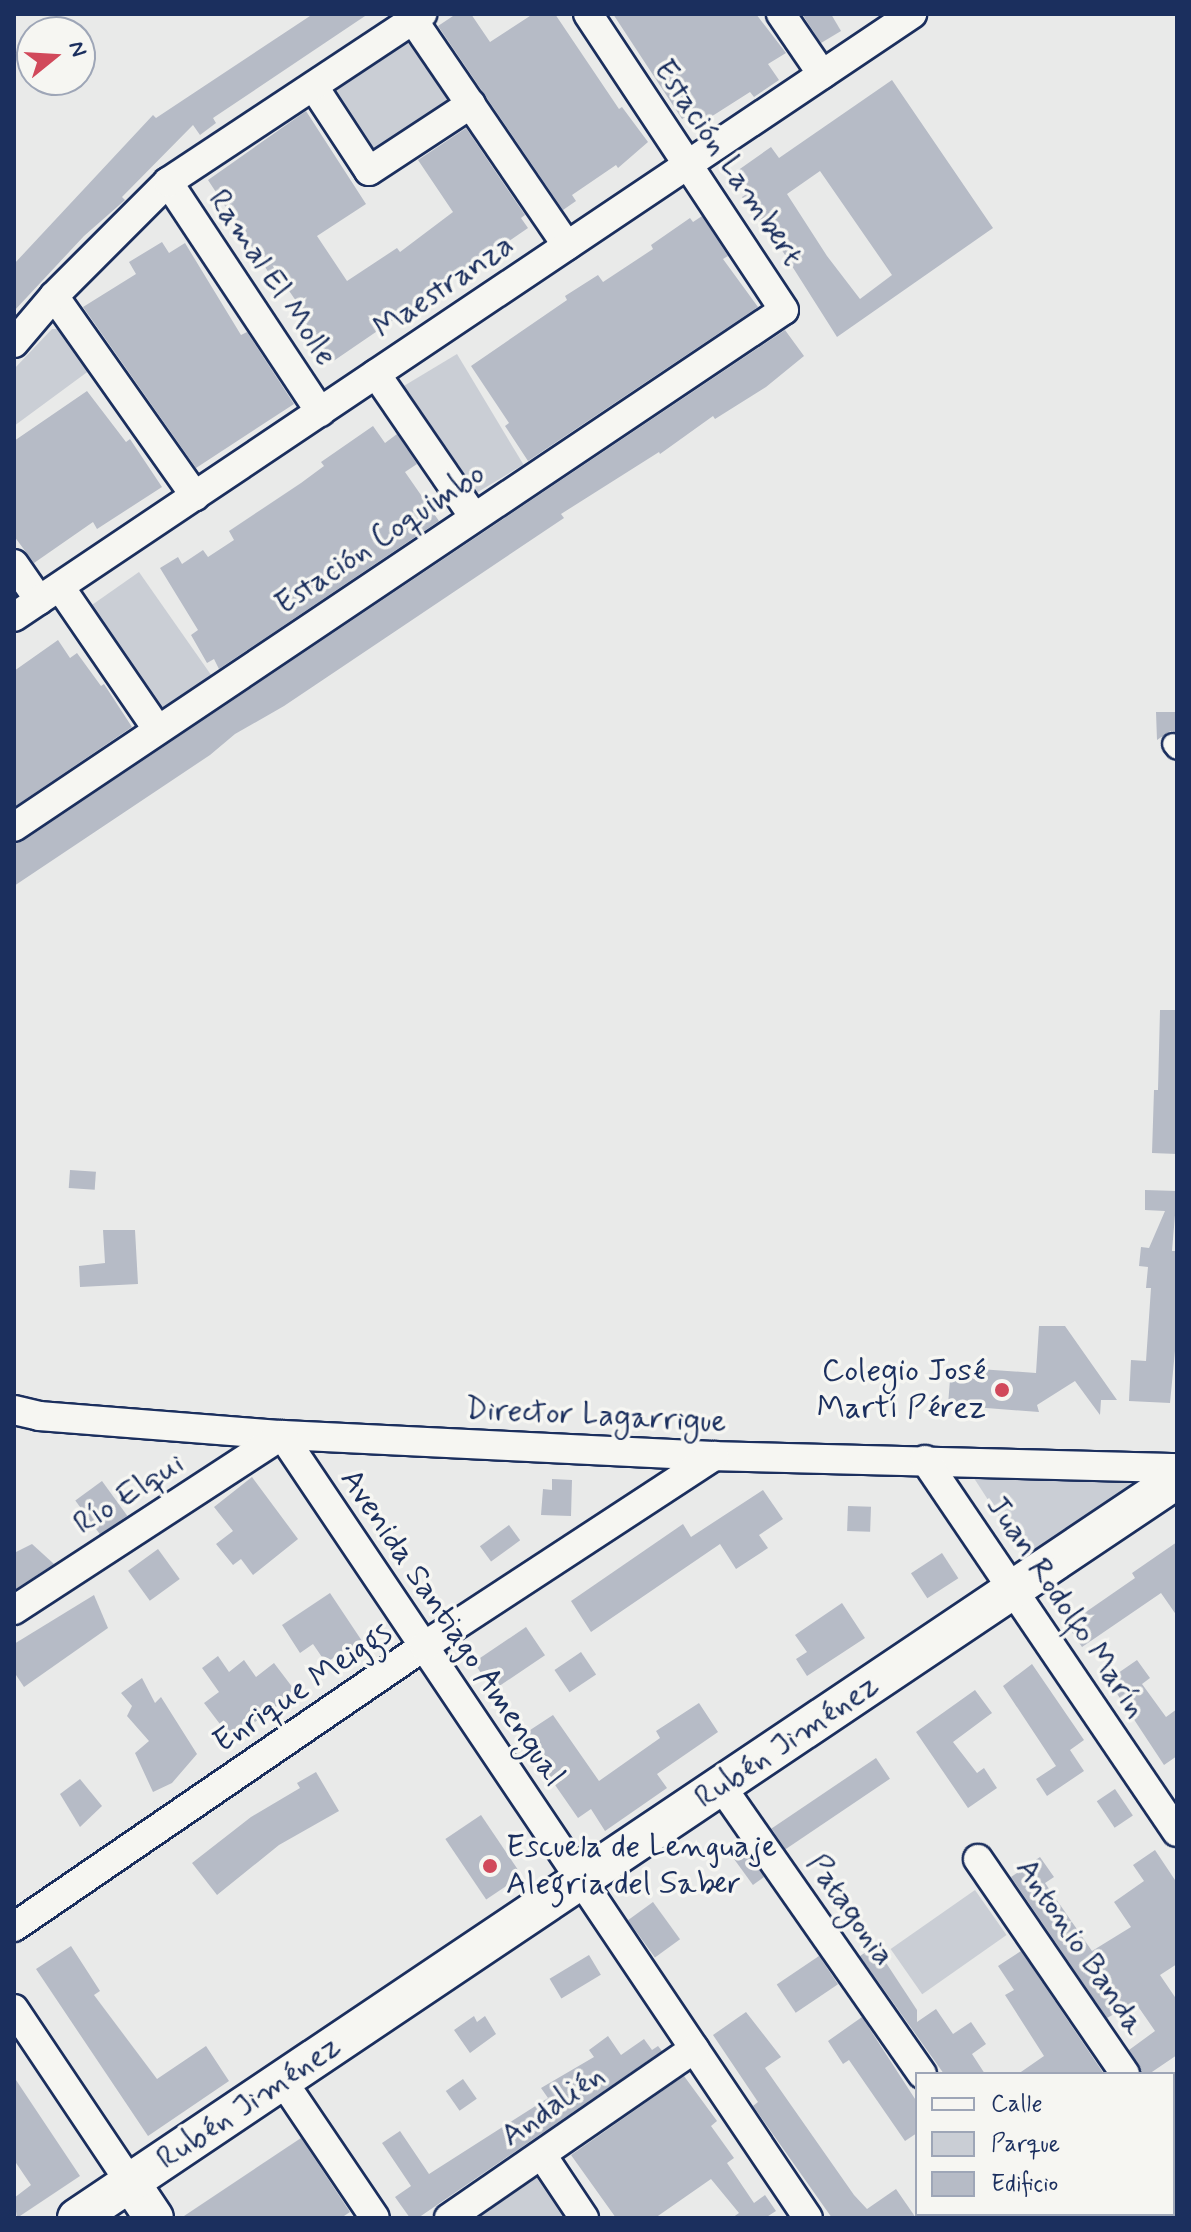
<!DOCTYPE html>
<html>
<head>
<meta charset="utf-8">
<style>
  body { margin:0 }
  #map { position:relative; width:1191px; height:2232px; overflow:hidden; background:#e9eae9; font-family:Mynerve,sans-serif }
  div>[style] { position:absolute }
  .green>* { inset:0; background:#caced5; transform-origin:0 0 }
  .building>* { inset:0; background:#b6bbc6; transform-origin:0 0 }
  .roads { filter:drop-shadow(2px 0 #1b2f5e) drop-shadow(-2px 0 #1b2f5e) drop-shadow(0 2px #1b2f5e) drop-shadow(0 -2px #1b2f5e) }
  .pedestrian>* { height:20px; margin:-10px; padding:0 10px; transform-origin:10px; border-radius:10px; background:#f6f6f2 }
  .minor>* { height:28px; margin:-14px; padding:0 14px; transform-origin:14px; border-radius:14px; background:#f6f6f2 }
  .secondary>* { height:38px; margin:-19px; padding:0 19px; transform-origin:19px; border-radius:19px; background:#f6f6f2 }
  .dots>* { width:22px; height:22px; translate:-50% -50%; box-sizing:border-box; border:4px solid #f6f6f2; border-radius:50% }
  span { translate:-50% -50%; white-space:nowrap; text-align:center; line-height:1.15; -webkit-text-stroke:7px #f6f6f2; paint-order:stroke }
  .street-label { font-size:32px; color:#1b2f5e }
  .poi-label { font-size:32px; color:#1b2f5e }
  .right { translate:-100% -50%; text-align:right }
  .left { translate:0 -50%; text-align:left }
  .frame { position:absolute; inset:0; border:16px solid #1b2f5e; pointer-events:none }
  .legend { position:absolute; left:915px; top:2072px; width:260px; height:144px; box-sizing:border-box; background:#f6f6f2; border:2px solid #9ea6b7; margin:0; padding:10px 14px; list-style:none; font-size:24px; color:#1b2f5e }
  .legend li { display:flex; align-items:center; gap:16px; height:40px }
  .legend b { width:40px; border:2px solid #9ea6b7 }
  .north { position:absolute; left:16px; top:16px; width:80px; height:80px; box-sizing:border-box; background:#f6f6f2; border:2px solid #9ea6b7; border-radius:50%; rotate:72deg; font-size:22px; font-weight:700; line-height:32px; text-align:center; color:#1b2f5e }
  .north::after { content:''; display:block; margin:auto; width:28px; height:36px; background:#d1495b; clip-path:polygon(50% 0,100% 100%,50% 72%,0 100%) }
</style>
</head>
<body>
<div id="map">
  <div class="green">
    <div style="left:411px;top:33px;width:79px;height:102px;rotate:55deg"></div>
    <div style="clip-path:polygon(52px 329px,61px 329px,90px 370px,14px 426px,14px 369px)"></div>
    <div style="left:457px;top:354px;width:129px;height:66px;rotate:59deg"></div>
    <div style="left:139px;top:572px;width:130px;height:61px;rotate:55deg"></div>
    <div style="clip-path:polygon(970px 1472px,1142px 1478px,1025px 1557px)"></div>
    <div style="left:975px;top:1890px;width:55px;height:103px;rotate:55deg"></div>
    <div style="clip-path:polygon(538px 2156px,568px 2218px,444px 2218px)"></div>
  </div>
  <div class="building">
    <div style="clip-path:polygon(313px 14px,368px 14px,213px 118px,216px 123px,200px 135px,193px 125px,122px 197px,125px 200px,84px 236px,14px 311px,14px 264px,153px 115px,156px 118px)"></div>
    <div style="clip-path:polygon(456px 14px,471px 14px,490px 42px,533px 14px,555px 14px,619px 109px,622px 107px,648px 142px,618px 168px,616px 165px,572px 195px,576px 201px,563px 210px,438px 26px)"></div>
    <div style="clip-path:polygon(613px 14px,756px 14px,786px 53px,768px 64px,779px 80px,754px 97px,750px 92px,706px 120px,699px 109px,682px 119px)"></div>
    <div style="clip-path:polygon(802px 14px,831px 14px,841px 31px,821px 43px)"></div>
    <div style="clip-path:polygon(evenodd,892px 80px,993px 228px,837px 337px,778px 244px,775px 245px,742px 197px,751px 191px,737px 171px,771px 147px,779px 158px,892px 80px,820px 171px,892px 275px,860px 299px,827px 256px,787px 194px,820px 171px)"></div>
    <div style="clip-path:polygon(306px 111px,366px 204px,317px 236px,347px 281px,397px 248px,400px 252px,453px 212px,418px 160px,466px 128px,525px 215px,521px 218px,528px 228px,332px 362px,301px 316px,305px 314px,274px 269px,269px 273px,208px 180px)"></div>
    <div style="clip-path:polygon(702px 216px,728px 256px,723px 259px,758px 307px,528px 461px,505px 426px,509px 423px,471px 366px,567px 300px,565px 296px,598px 275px,603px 282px,653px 249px,651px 245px,690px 218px,693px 222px)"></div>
    <div style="clip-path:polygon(162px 242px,169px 253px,185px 243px,241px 335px,247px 332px,294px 404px,196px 468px,83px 307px,136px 274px,129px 262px)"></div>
    <div style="clip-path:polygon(785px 330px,804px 356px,766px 387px,715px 419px,713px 416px,660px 454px,659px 452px,561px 514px,564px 518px,284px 706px,235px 734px,210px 755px,14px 886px,14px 844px,23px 841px)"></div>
    <div style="clip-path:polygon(87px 391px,126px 442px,130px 439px,162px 487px,97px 529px,93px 522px,34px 563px,14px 536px,14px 441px)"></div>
    <div style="clip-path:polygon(373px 426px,385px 443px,397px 434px,417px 464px,405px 472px,439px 521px,219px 669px,214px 659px,207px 663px,191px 635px,198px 630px,160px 568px,178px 557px,182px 564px,203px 550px,208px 557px,234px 540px,229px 531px,301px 483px,324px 466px,321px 462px)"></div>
    <div style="clip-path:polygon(58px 640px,70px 658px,77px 653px,101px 686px,104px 684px,132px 727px,14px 807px,14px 671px)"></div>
    <div style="clip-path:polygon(1156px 712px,1177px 712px,1177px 732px,1170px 731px,1157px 740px)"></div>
    <div style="clip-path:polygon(1160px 1010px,1177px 1010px,1177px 1154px,1152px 1153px,1154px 1090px,1158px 1090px)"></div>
    <div style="left:70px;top:1170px;width:26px;height:18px;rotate:4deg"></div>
    <div style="clip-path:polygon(1145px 1190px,1177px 1191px,1172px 1251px,1177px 1251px,1177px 1330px,1170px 1403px,1129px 1401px,1131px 1360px,1146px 1361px,1151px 1288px,1146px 1288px,1148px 1267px,1139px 1266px,1141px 1247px,1149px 1248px,1165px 1211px,1145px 1210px)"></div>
    <div style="clip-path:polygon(103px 1230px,135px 1230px,138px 1284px,80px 1287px,79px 1266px,105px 1263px)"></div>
    <div style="clip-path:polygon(1039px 1326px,1065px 1326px,1117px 1400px,1101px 1400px,1100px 1415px,1075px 1381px,1037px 1405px,1039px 1412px,948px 1405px,951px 1367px,1036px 1373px)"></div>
    <div style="clip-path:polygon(252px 1477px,298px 1539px,253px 1575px,241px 1559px,233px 1565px,216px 1544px,233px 1531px,214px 1507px)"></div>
    <div style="clip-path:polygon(552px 1479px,572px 1480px,571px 1516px,541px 1515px,543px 1489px,552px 1490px)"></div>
    <div style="left:102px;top:1481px;width:43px;height:33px;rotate:54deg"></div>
    <div style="clip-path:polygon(763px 1490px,783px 1519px,759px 1535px,768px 1548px,736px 1569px,720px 1544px,591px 1632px,571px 1601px,683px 1524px,691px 1537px)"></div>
    <div style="left:848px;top:1506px;width:23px;height:25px;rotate:2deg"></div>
    <div style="left:509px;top:1525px;width:19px;height:36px;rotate:54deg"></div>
    <div style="clip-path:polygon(1177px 1542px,1177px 1616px,1161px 1593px,1082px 1647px,1067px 1625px,1135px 1578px,1132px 1573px)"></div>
    <div style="clip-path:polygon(32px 1544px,54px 1564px,14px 1590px,14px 1553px)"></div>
    <div style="left:158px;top:1549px;width:37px;height:37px;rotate:54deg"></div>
    <div style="left:942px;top:1553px;width:30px;height:37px;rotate:57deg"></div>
    <div style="clip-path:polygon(330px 1593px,370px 1653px,352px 1665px,342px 1652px,326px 1663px,313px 1644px,300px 1653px,282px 1625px)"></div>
    <div style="clip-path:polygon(94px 1595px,108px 1628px,24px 1687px,14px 1672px,14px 1644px)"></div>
    <div style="clip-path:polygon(842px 1603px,865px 1638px,807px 1676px,796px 1659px,807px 1652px,795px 1635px)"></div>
    <div style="left:526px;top:1627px;width:34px;height:63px;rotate:56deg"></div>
    <div style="left:581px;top:1652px;width:27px;height:32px;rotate:56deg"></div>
    <div style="clip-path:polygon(218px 1656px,229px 1672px,244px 1660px,256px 1677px,274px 1663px,296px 1692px,255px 1722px,252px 1718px,229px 1736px,204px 1703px,219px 1692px,202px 1668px)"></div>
    <div style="clip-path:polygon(1137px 1660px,1150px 1678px,1142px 1684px,1166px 1717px,1177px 1709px,1177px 1756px,1164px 1765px,1108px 1680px)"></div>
    <div style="clip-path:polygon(1032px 1664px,1084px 1740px,1070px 1750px,1084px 1771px,1047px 1796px,1036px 1779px,1056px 1766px,1003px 1686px)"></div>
    <div style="clip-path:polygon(142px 1678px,155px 1703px,161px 1697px,197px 1754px,172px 1783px,153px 1792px,135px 1753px,149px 1741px,127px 1716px,132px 1706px,121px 1693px)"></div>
    <div style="clip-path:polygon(975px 1690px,992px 1713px,953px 1742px,977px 1773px,984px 1768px,997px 1788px,968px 1808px,916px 1732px)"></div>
    <div style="clip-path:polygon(699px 1703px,718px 1732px,657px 1774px,667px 1788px,605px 1831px,591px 1809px,578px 1818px,521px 1736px,553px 1715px,599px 1781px,660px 1738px,656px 1731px)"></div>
    <div style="left:876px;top:1758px;width:25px;height:126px;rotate:56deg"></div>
    <div style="clip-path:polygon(316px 1772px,339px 1811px,279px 1845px,217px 1895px,192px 1863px,251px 1817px,300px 1788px,297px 1783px)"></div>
    <div style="clip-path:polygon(80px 1779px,102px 1806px,80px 1827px,60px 1794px)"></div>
    <div style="left:1115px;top:1789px;width:32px;height:22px;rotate:56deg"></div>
    <div style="left:481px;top:1815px;width:73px;height:43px;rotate:56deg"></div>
    <div style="left:739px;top:1842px;width:43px;height:14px;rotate:54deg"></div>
    <div style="clip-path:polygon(1155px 1850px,1177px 1883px,1177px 1964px,1160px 1975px,1177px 2000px,1177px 2055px,1149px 2074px,1142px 2074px,1129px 2050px,1155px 2031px,1135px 2002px,1107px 2018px,1011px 1877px,1040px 1857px,1054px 1877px,1045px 1883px,1092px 1951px,1131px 1927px,1114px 1902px,1144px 1881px,1133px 1865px)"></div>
    <div style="left:653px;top:1902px;width:46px;height:31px;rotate:54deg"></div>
    <div style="clip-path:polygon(71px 1946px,100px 1991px,94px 1995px,157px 2079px,206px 2046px,229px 2081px,148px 2136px,36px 1969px)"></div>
    <div style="clip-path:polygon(875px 1946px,917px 2010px,917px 2022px,936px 2009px,953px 2034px,971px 2022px,986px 2044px,972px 2054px,985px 2074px,944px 2074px,860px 1956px)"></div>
    <div style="clip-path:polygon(1021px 1951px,1104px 2074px,1018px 2074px,1044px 2056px,1005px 1995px,1014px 1990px,998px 1966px)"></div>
    <div style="left:589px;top:1955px;width:23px;height:46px;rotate:59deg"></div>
    <div style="left:819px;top:1956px;width:34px;height:51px;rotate:56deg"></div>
    <div style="clip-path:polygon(746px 2012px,781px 2057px,765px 2068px,854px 2195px,867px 2209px,896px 2189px,916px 2218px,832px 2218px,753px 2106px,758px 2102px,713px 2035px)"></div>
    <div style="clip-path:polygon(474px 2016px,477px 2022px,485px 2016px,496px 2034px,470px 2053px,454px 2030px)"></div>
    <div style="clip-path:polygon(862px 2017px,917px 2102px,917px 2133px,905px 2141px,849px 2060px,843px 2064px,828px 2041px)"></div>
    <div style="clip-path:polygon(608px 2036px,621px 2055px,644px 2039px,652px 2050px,658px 2046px,662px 2051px,418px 2218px,410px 2218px,395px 2197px,411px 2186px,382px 2143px,400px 2131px,429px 2174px,548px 2098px,541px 2088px,594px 2057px,589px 2050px)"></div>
    <div style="clip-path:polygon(684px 2076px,717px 2121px,711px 2126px,734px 2158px,727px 2163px,754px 2203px,765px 2195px,776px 2211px,765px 2218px,732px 2218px,739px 2213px,711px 2179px,655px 2218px,616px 2218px,571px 2155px)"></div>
    <div style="clip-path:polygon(14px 2077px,80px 2176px,17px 2218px,14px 2198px,31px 2185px,14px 2160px)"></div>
    <div style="left:463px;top:2079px;width:24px;height:21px;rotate:55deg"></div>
    <div style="clip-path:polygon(301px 2138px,350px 2212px,341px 2218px,181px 2218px)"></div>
  </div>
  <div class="roads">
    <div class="pedestrian">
      <div style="left:1173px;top:744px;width:6px;rotate:51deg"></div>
    </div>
    <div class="minor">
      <div style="left:781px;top:14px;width:73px;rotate:55.7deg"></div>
      <div style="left:413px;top:20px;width:273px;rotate:55.7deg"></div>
      <div style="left:314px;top:87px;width:100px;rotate:56.8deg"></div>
      <div style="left:369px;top:171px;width:122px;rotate:-33.3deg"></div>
      <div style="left:168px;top:182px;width:276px;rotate:56.5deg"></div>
      <div style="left:54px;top:296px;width:245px;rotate:54.8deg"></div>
      <div style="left:14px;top:343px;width:62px;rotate:-49.6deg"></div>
      <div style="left:54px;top:296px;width:161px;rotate:-45deg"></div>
      <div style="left:168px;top:182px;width:305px;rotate:-33.5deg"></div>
      <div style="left:376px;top:374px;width:173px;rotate:55.6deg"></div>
      <div style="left:14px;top:564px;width:44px;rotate:55.2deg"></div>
      <div style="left:60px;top:587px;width:173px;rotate:55.6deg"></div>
      <div style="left:14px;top:617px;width:1082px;rotate:-33.88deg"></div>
      <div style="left:14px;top:827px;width:927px;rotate:-33.88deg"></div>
      <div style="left:784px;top:310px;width:355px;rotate:-123.5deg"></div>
      <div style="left:14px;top:1410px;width:26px;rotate:13deg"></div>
      <div style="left:39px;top:1416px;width:244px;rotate:4.5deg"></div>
      <div style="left:282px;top:1435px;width:433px;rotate:2.8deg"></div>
      <div style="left:714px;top:1456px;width:463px;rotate:1.5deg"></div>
      <div style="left:925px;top:1460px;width:449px;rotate:55.9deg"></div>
      <div style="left:14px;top:1610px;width:320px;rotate:-33.1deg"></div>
      <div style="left:282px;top:1435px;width:943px;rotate:56.11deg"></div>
      <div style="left:721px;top:1786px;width:351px;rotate:55.1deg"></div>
      <div style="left:978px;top:1859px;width:260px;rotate:55.6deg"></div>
      <div style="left:14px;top:1927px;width:497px;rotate:-34.4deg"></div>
      <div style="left:424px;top:1646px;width:347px;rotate:-33.2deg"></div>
      <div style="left:14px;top:2009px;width:208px;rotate:56.2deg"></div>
      <div style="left:282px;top:2080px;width:166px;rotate:56deg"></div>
      <div style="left:1173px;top:2144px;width:7px;rotate:56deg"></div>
      <div style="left:542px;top:2155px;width:76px;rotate:56.3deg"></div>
      <div style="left:449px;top:2218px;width:298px;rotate:-34.6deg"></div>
      <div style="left:1025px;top:2218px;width:7px;rotate:-34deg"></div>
    </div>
    <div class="secondary">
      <div style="left:130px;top:2182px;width:43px;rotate:56.3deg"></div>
      <div style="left:77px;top:2218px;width:1325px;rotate:-33.89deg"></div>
    </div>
  </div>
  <div class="dots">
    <div style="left:1002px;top:1390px;background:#d1495b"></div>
    <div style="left:490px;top:1866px;background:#d1495b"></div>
  </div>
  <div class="street-label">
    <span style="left:728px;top:163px;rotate:56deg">Estación Lambert</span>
    <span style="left:272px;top:278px;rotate:56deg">Ramal El Molle</span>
    <span style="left:444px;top:287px;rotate:-34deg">Maestranza</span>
    <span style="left:380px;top:539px;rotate:-34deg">Estación Coquimbo</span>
    <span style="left:596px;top:1416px;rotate:3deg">Director Lagarrigue</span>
    <span style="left:129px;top:1494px;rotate:-33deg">Río Elqui</span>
    <span style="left:1066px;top:1607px;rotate:56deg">Juan Rodolfo Marín</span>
    <span style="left:452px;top:1628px;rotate:56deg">Avenida Santiago Amengual</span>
    <span style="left:303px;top:1688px;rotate:-34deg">Enrique Meiggs</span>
    <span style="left:787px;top:1742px;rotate:-34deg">Rubén Jiménez</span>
    <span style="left:850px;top:1910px;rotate:55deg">Patagonia</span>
    <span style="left:1080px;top:1947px;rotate:56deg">Antonio Banda</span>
    <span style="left:249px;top:2103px;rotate:-34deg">Rubén Jiménez</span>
    <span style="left:553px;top:2106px;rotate:-35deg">Andalién</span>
  </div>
  <div class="poi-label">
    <span class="right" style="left:986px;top:1390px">Colegio José<br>Martí Pérez</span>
    <span class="left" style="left:506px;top:1866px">Escuela de Lenguaje<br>Alegria del Saber</span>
  </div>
  <div class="frame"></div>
  <ul class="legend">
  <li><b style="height:10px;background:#f6f6f2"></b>Calle</li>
  <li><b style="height:22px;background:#caced5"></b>Parque</li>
  <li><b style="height:22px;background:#b6bbc6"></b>Edificio</li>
  </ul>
  <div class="north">N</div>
</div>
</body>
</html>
